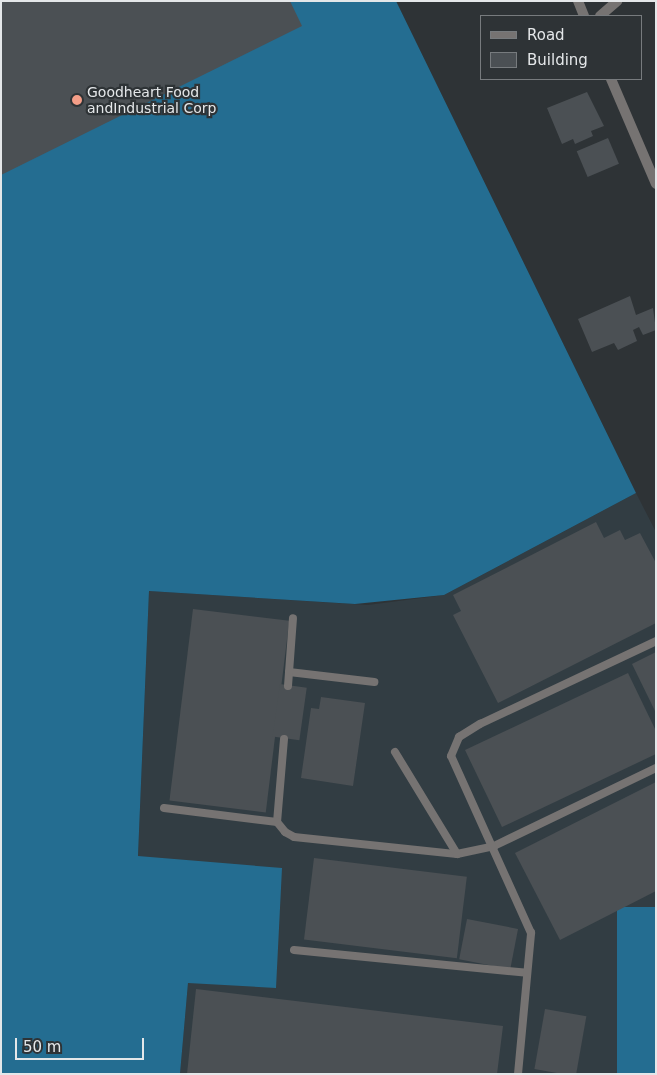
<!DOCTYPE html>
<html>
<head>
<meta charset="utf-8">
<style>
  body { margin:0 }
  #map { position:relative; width:657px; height:1075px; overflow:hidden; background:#2e3336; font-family:"DejaVu Sans",sans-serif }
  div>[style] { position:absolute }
  .built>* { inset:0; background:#323d43 }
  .forest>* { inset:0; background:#246d91; transform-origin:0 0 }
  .building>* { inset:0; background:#4b5054; transform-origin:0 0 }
  .lane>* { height:8px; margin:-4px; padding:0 4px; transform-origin:4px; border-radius:4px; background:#767372 }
  .street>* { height:10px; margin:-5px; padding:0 5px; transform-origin:5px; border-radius:5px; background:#767372 }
  .dots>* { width:14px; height:14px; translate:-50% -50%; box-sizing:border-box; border:2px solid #2e3336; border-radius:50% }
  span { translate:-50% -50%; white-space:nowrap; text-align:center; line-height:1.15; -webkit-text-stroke:4.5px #2e3336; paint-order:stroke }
  .poi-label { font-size:14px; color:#e4e7e9 }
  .left { translate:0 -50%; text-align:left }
  .frame { position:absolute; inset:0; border:2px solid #e4e7e9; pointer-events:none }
  .legend { position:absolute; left:480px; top:15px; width:162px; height:65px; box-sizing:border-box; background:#2e3336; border:1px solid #777b7e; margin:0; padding:6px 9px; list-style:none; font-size:15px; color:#e4e7e9 }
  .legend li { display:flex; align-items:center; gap:10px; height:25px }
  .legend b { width:25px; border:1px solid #777b7e }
  .scale { position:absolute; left:15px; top:1038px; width:129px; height:22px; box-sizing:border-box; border:2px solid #e4e7e9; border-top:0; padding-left:6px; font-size:15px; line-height:18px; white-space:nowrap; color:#e4e7e9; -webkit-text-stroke:4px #2e3336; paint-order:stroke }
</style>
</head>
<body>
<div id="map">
  <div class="built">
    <div style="clip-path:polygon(636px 493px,656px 532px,656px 907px,620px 924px,619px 1074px,180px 1074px,188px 983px,138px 856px,149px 591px,368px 605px,444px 595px)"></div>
  </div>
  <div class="forest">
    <div style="clip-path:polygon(1px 1px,396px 1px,636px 493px,444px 595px,355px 604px,149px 591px,138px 856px,282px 868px,276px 988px,188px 983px,180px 1074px,1px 1074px)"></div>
    <div style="left:656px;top:907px;width:167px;height:39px;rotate:90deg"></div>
  </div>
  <div class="building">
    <div style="clip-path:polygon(1px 1px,290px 1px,302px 26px,1px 175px)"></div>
    <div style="clip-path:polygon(587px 92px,604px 126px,591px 131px,593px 136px,575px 144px,573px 139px,562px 144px,547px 108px)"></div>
    <div style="left:608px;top:138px;width:28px;height:34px;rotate:67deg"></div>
    <div style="clip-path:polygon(630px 296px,636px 315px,653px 308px,656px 330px,643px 335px,639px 327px,633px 330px,637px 341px,618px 350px,614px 343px,592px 352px,578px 319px)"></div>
    <div style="clip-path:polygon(596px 522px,604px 538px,620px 530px,625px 540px,640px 533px,656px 563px,656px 623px,498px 703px,453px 615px,461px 611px,453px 595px)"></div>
    <div style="left:193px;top:609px;width:97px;height:193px;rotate:7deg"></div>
    <div style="clip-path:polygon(656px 652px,656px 713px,632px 664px)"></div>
    <div style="clip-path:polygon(628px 673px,656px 731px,656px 754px,502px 827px,465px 750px)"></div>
    <div style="left:280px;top:684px;width:27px;height:53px;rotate:8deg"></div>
    <div style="clip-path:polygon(321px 697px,365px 703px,353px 786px,301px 778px,311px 708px,319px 709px)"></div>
    <div style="clip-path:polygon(656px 782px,656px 891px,560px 940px,515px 853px)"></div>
    <div style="left:314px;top:858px;width:154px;height:82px;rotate:7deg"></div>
    <div style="left:467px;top:919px;width:52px;height:41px;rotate:11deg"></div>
    <div style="clip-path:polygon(196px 989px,503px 1026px,497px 1074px,187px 1074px)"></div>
    <div style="left:545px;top:1009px;width:42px;height:61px;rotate:10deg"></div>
  </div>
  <div class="lane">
    <div style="left:289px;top:672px;width:86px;rotate:6.7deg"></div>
    <div style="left:288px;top:686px;width:68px;rotate:-85.8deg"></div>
    <div style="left:284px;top:739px;width:83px;rotate:94.8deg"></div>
    <div style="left:277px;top:822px;width:13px;rotate:51deg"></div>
    <div style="left:285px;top:832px;width:10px;rotate:29deg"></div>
    <div style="left:294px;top:837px;width:164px;rotate:6deg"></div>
    <div style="left:457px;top:854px;width:38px;rotate:-12deg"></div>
    <div style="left:494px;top:846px;width:180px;rotate:-25.7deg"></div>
    <div style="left:395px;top:752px;width:119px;rotate:58.7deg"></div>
    <div style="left:164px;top:808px;width:114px;rotate:7.1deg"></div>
    <div style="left:294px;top:950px;width:234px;rotate:5.6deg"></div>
    <div style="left:518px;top:1074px;width:142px;rotate:-84.7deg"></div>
    <div style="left:531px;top:933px;width:194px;rotate:-114.3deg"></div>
    <div style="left:451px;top:756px;width:21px;rotate:-67deg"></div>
    <div style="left:459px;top:737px;width:25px;rotate:-32deg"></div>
    <div style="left:480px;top:724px;width:195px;rotate:-25.2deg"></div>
  </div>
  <div class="street">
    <div style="left:578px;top:1px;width:16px;rotate:68deg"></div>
    <div style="left:600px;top:16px;width:23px;rotate:-41deg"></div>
    <div style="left:611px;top:79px;width:114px;rotate:66.8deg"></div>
  </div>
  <div class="dots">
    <div style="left:77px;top:100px;background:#f49e88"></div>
  </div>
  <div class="poi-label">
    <span class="left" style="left:87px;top:100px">Goodheart Food<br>andIndustrial Corp</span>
  </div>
  <div class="frame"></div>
  <ul class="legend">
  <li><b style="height:6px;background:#767372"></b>Road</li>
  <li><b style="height:14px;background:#4b5054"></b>Building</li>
  </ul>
  <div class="scale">50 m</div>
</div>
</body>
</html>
